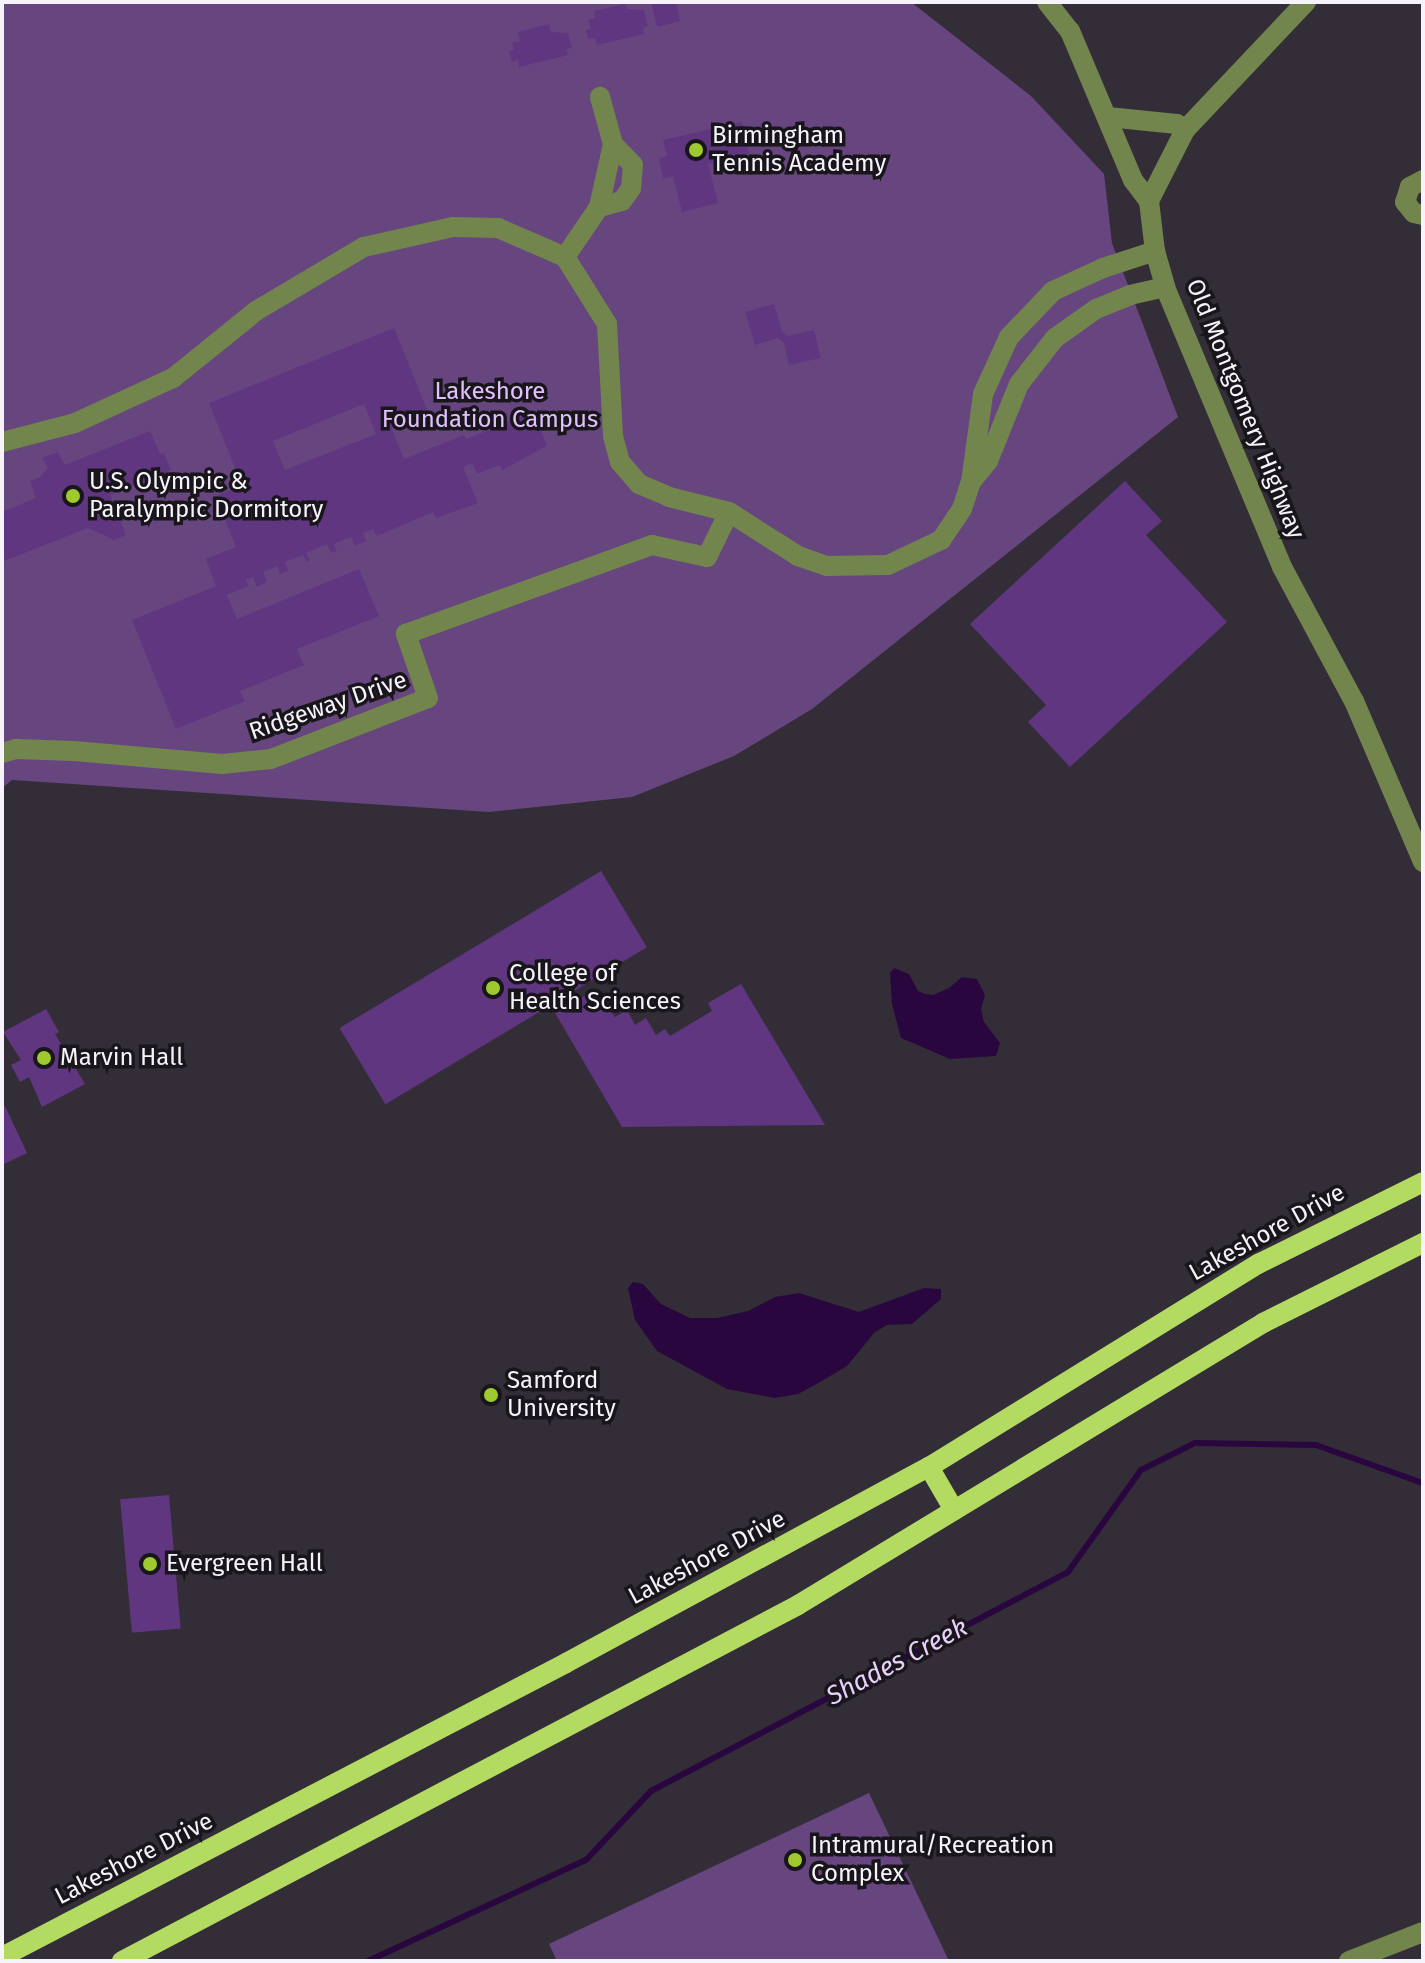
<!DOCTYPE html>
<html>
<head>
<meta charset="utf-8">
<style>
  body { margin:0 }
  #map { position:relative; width:1425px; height:1963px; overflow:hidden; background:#332d38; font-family:"Fira Sans",sans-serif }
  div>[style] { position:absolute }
  .green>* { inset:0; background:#674680 }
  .water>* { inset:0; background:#29073e }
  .stream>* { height:6px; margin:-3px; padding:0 3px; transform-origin:3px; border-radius:3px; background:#29073e }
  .building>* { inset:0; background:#613680; transform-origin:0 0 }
  .minor>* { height:20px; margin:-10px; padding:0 10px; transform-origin:10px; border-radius:10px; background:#72854d }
  .major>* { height:20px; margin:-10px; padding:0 10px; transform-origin:10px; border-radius:10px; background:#b4db61 }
  .dots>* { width:22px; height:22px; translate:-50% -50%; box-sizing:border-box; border:4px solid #19161b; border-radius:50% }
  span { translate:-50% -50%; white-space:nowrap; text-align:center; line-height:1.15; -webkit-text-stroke:7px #19161b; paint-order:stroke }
  .poi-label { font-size:24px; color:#f7f3fb }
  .left { translate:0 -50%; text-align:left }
  .park-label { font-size:24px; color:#e2c0fe }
  .street-label { font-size:24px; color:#f7f3fb }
  .water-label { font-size:26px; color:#e7d1fb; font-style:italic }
  .frame { position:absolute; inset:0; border:4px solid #f7f3fb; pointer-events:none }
</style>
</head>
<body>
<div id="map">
  <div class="green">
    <div style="clip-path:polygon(2px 2px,911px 2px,1031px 96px,1104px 174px,1112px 243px,1178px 417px,812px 709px,734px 756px,632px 797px,489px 812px,12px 780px,2px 788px)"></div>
    <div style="clip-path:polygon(869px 1793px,949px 1961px,557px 1961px,549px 1944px)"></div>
  </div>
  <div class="water">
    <div style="clip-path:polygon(894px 968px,909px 974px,918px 991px,925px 994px,933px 995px,949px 988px,962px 977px,977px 979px,985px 995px,981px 1009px,984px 1022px,1000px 1043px,996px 1056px,950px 1059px,901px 1038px,892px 1004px,890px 973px)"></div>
    <div style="clip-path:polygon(633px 1282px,643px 1284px,661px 1304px,690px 1318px,717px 1318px,748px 1311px,775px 1297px,799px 1293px,859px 1312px,924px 1288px,941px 1289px,941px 1299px,912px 1324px,887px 1325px,875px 1332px,847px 1366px,822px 1381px,798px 1394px,775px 1398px,727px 1389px,657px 1351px,635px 1320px,628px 1288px)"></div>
  </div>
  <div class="stream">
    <div style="left:368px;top:1961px;width:240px;rotate:-24.9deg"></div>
    <div style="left:586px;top:1860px;width:95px;rotate:-46.7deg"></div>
    <div style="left:651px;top:1791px;width:471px;rotate:-27.7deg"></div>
    <div style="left:1068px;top:1572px;width:125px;rotate:-54.4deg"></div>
    <div style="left:1141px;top:1470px;width:60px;rotate:-26.6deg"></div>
    <div style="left:1195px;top:1443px;width:121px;rotate:0.9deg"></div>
    <div style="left:1316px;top:1445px;width:114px;rotate:19.6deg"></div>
  </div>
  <div class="building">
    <div style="clip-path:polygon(651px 2px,676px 2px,680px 21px,657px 27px)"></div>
    <div style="clip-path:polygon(625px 4px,627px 9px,644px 10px,648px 26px,643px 28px,644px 34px,597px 45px,595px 38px,588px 39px,586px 30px,591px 29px,588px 20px,595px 18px,594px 11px)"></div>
    <div style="clip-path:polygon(549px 24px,551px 32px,568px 33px,572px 48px,567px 49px,568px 55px,519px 67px,518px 60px,512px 62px,509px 51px,514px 50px,512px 43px,520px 41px,518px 32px)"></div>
    <div style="clip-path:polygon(742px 122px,749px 154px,708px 164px,718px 203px,682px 212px,673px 176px,663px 179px,659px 158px,667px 156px,663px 140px)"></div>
    <div style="clip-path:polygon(774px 304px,782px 331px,788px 336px,814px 330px,821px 358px,789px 365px,784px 343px,778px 338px,755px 345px,745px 312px)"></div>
    <div style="clip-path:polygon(evenodd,394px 328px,428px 412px,391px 427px,404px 459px,464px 435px,466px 439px,491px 429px,488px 422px,493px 420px,495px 427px,533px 411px,547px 446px,502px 470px,500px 465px,477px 474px,472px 463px,463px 467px,478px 503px,436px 518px,433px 512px,377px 536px,373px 529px,363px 533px,366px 541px,355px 546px,351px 537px,334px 544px,337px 551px,331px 553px,327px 544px,306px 553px,310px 560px,306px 562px,303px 555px,285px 562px,288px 571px,280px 574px,277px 566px,263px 572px,267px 582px,257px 587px,253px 577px,246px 580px,249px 586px,227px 595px,237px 619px,359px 569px,379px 616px,297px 649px,304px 665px,240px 691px,245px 701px,176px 729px,132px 620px,216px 586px,206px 559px,236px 547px,216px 496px,242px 485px,209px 403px,394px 328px,364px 404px,376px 434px,285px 470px,273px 441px,364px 404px)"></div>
    <div style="clip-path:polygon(150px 431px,160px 454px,164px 453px,171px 470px,110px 495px,126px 535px,114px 540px,88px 528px,4px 561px,2px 512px,36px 498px,30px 481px,40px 477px,48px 467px,42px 458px,58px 452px,65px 465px)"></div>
    <div style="clip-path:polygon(1125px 481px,1162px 521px,1146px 535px,1227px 622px,1070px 767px,1028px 722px,1046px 705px,970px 624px)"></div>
    <div style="left:601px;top:871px;width:89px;height:305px;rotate:59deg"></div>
    <div style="clip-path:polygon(741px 984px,825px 1125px,622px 1127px,555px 1013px,586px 995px,595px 1011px,607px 1004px,615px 1017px,627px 1010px,635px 1025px,646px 1018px,656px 1035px,665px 1029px,670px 1036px,712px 1011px,708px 1003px)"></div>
    <div style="clip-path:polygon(46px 1009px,59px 1032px,55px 1034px,85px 1084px,42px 1107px,29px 1077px,20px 1082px,11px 1065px,21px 1060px,3px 1032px)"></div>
    <div style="clip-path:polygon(5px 1106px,27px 1153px,2px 1165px,2px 1108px)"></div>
    <div style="left:169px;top:1495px;width:134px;height:49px;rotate:85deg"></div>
  </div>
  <div class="minor">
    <div style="left:1047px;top:2px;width:37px;rotate:52deg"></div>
    <div style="left:1070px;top:31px;width:162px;rotate:67.1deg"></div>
    <div style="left:1133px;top:180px;width:26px;rotate:53deg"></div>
    <div style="left:1306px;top:2px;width:176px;rotate:133.4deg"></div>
    <div style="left:1185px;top:130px;width:80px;rotate:116.9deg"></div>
    <div style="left:1149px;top:201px;width:50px;rotate:83.2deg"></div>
    <div style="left:1155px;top:251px;width:37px;rotate:74deg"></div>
    <div style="left:1165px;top:287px;width:303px;rotate:67.3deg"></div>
    <div style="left:1282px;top:567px;width:152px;rotate:61.8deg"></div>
    <div style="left:1354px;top:701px;width:175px;rotate:66.8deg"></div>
    <div style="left:1108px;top:117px;width:69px;rotate:5.8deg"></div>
    <div style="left:1177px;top:124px;width:10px;rotate:37deg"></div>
    <div style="left:1423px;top:180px;width:15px;rotate:152deg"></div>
    <div style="left:1410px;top:187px;width:16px;rotate:108deg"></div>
    <div style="left:1405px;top:202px;width:14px;rotate:51deg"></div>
    <div style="left:1414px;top:213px;width:9px;rotate:13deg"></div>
    <div style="left:599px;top:207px;width:65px;rotate:-77.5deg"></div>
    <div style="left:565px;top:257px;width:60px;rotate:-55.8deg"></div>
    <div style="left:599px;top:207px;width:24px;rotate:-15deg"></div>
    <div style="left:622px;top:201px;width:16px;rotate:-55deg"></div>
    <div style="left:631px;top:188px;width:23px;rotate:-85deg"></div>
    <div style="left:633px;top:165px;width:29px;rotate:-134deg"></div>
    <div style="left:613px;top:144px;width:49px;rotate:-105.5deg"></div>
    <div style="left:2px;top:442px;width:75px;rotate:-14.6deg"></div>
    <div style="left:75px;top:423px;width:108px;rotate:-24.7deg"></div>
    <div style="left:173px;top:378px;width:107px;rotate:-38.9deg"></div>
    <div style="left:256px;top:311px;width:126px;rotate:-30.7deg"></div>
    <div style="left:364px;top:247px;width:91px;rotate:-12.7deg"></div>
    <div style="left:453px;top:227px;width:45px;rotate:1.3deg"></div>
    <div style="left:498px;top:228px;width:73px;rotate:23.4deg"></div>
    <div style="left:565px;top:257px;width:79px;rotate:57.9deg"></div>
    <div style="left:607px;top:324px;width:112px;rotate:86.9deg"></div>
    <div style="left:613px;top:436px;width:27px;rotate:75deg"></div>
    <div style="left:620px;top:462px;width:29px;rotate:49deg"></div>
    <div style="left:639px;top:484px;width:33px;rotate:23deg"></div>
    <div style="left:669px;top:497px;width:62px;rotate:14deg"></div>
    <div style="left:729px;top:512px;width:82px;rotate:32.5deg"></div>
    <div style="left:798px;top:556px;width:31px;rotate:19deg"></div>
    <div style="left:827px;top:566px;width:61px;rotate:-0.9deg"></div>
    <div style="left:888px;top:565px;width:59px;rotate:-25.3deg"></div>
    <div style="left:941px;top:540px;width:37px;rotate:-56deg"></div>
    <div style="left:962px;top:509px;width:28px;rotate:-72deg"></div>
    <div style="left:971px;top:482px;width:89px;rotate:-82.2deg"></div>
    <div style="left:983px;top:394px;width:63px;rotate:-65.5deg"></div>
    <div style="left:1009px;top:337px;width:64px;rotate:-46.3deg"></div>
    <div style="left:1053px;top:291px;width:55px;rotate:-24.7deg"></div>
    <div style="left:1103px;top:268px;width:55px;rotate:-18.1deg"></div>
    <div style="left:971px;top:482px;width:27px;rotate:-51deg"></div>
    <div style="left:988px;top:461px;width:83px;rotate:-68.1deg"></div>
    <div style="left:1019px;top:384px;width:58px;rotate:-52deg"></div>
    <div style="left:1055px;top:338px;width:50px;rotate:-35.3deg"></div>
    <div style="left:1096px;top:309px;width:37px;rotate:-22deg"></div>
    <div style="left:1130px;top:295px;width:36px;rotate:-13deg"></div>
    <div style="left:2px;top:753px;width:15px;rotate:-16deg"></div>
    <div style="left:16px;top:749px;width:58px;rotate:2deg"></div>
    <div style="left:74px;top:751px;width:149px;rotate:5deg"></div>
    <div style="left:222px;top:764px;width:49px;rotate:-5.8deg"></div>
    <div style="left:271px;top:759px;width:168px;rotate:-21.2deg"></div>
    <div style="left:428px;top:698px;width:68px;rotate:-109deg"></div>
    <div style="left:406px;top:634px;width:262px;rotate:-19.9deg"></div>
    <div style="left:652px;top:545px;width:56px;rotate:12.3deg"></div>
    <div style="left:707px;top:557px;width:50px;rotate:-63.9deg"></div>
    <div style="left:1349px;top:1961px;width:79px;rotate:-21.4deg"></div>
  </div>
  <div class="major">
    <div style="left:929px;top:1467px;width:50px;rotate:59.8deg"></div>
    <div style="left:2px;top:1957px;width:636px;rotate:-27.53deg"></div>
    <div style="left:566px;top:1663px;width:413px;rotate:-28.4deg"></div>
    <div style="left:929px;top:1467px;width:387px;rotate:-31.7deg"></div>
    <div style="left:1258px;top:1264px;width:184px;rotate:-26.4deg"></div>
    <div style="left:122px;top:1961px;width:764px;rotate:-27.77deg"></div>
    <div style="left:798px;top:1605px;width:544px;rotate:-31.23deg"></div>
    <div style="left:1263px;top:1323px;width:179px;rotate:-26.6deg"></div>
  </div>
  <div class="dots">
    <div style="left:696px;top:150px;background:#9eca2e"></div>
    <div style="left:73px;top:496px;background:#9eca2e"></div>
    <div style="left:493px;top:988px;background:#9eca2e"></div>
    <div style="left:44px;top:1058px;background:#9eca2e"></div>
    <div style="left:491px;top:1395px;background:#9eca2e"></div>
    <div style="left:150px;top:1564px;background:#9eca2e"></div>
    <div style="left:795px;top:1860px;background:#9eca2e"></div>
  </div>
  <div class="poi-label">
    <span class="left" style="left:712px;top:150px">Birmingham<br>Tennis Academy</span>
    <span class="left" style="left:89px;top:496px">U.S. Olympic &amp;<br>Paralympic Dormitory</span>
    <span class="left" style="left:509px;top:988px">College of<br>Health Sciences</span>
    <span class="left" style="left:60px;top:1058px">Marvin Hall</span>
    <span class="left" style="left:507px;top:1395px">Samford<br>University</span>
    <span class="left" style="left:166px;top:1564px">Evergreen Hall</span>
    <span class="left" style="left:811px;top:1860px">Intramural/Recreation<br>Complex</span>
  </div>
  <div class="park-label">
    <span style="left:490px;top:406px">Lakeshore<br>Foundation Campus</span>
  </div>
  <div class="street-label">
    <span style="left:1245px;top:409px;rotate:68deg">Old Montgomery Highway</span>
    <span style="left:328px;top:706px;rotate:-19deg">Ridgeway Drive</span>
    <span style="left:1267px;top:1233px;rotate:-29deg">Lakeshore Drive</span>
    <span style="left:707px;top:1558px;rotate:-28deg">Lakeshore Drive</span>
    <span style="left:134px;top:1859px;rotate:-27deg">Lakeshore Drive</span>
  </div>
  <div class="water-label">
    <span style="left:897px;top:1662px;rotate:-28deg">Shades Creek</span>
  </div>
  <div class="frame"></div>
</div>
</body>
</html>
